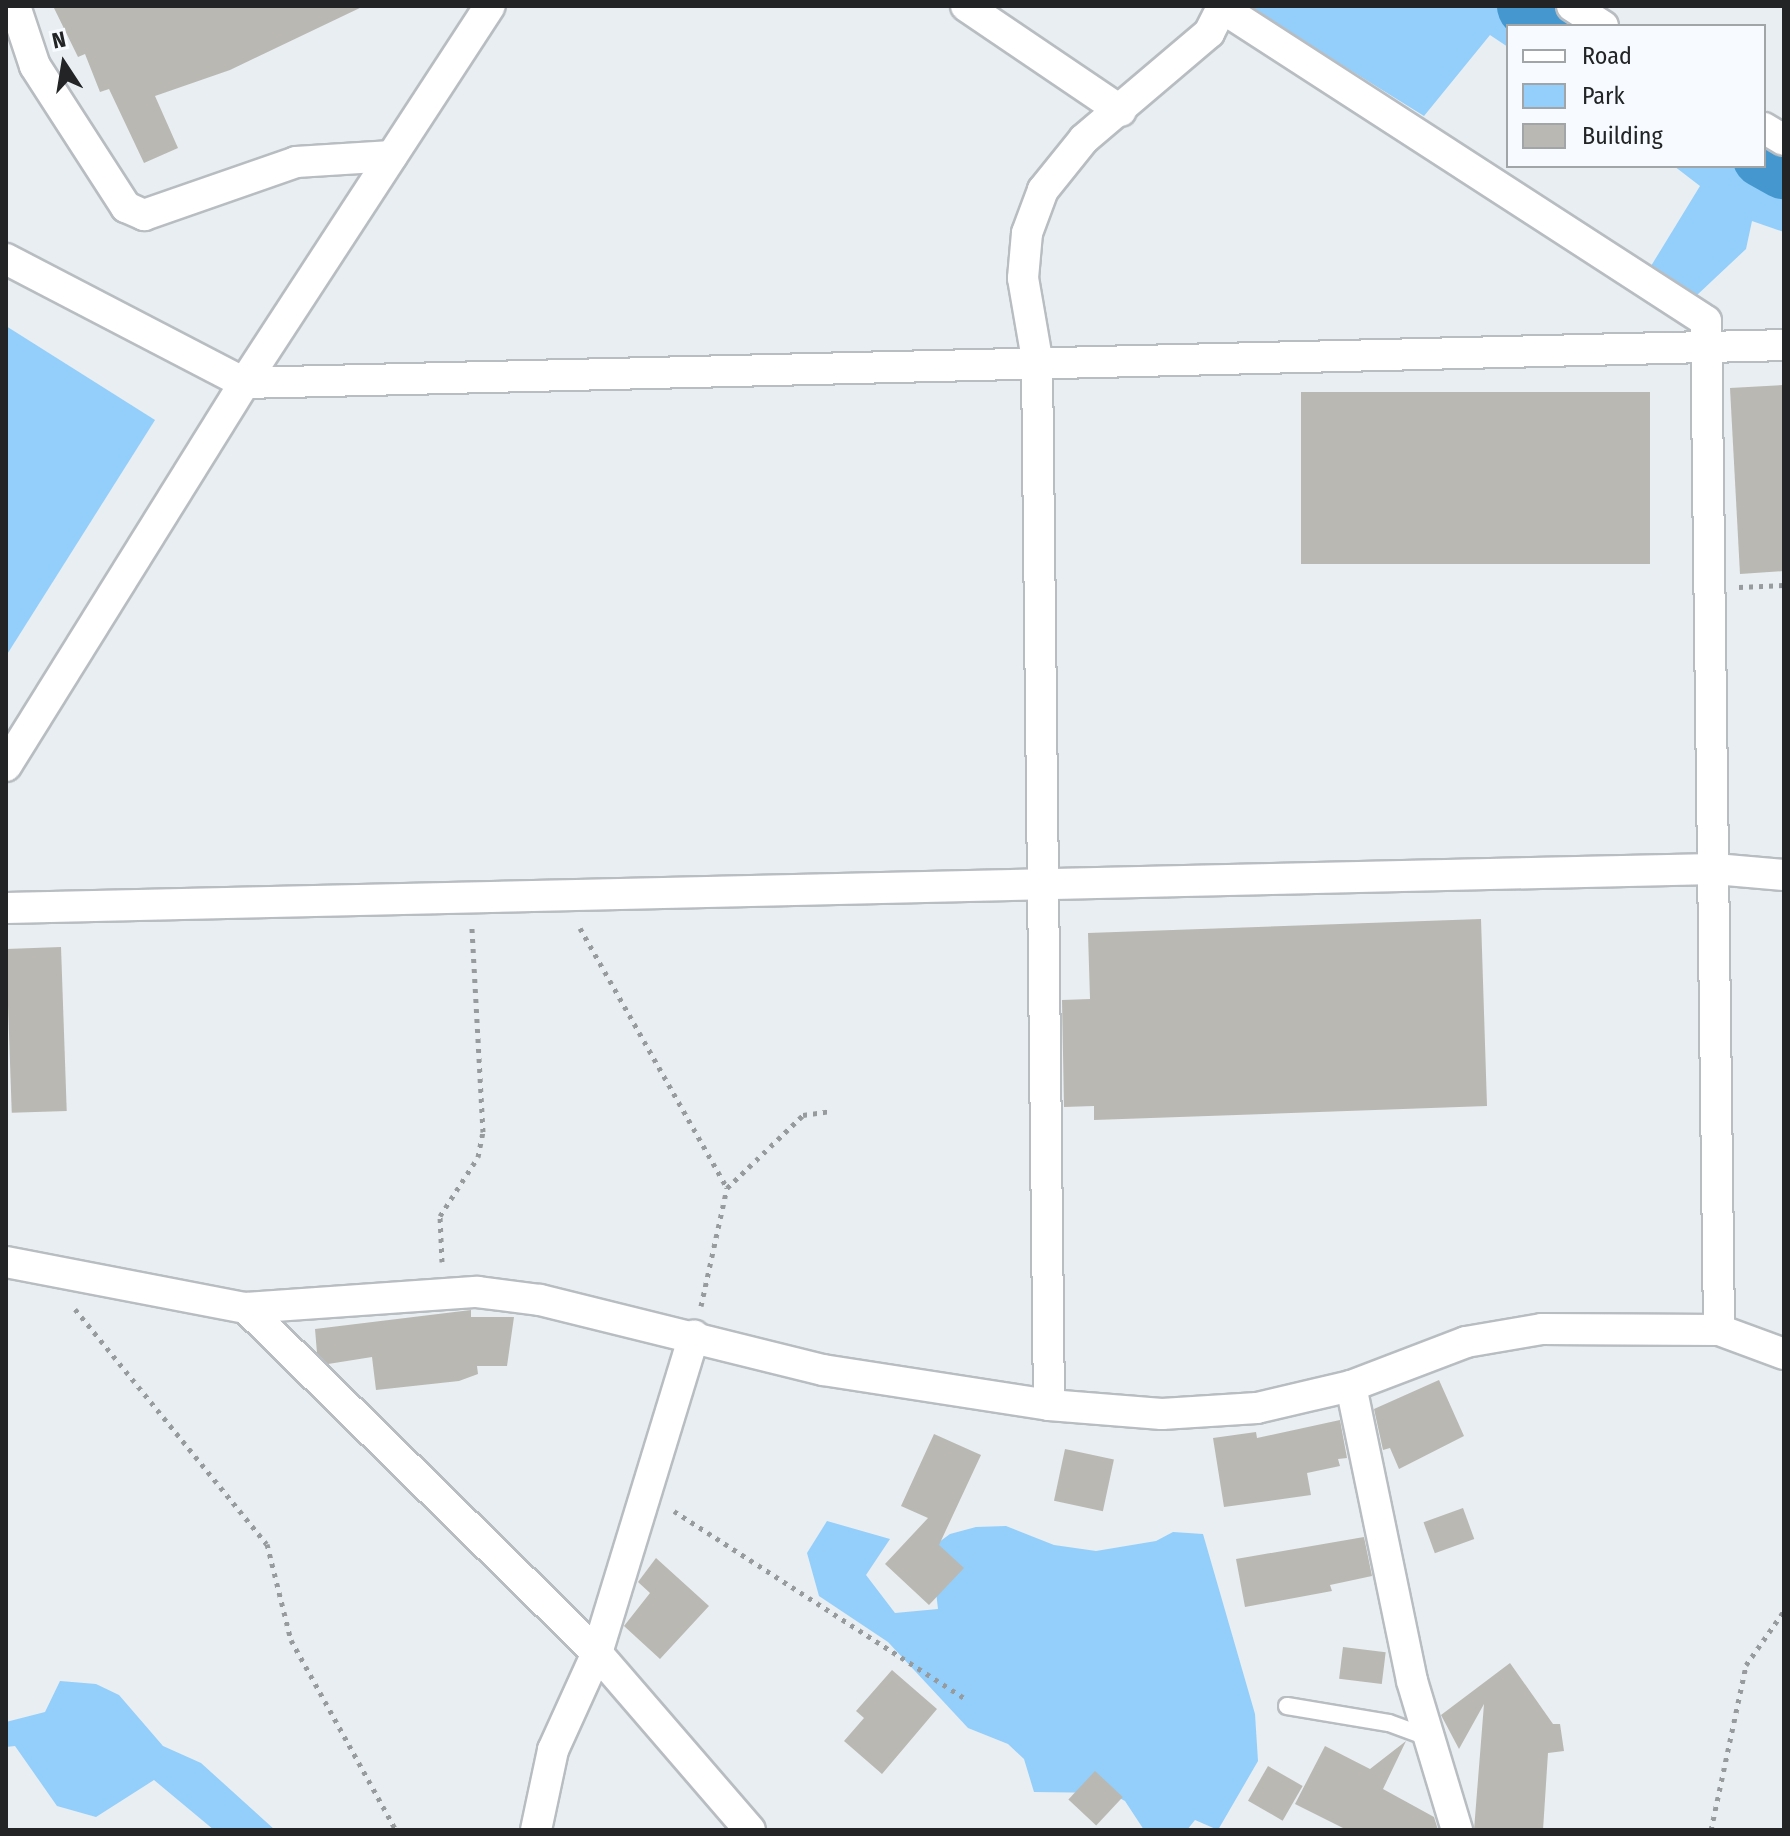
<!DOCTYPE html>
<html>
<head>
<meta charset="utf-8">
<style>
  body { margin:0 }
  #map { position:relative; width:1790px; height:1836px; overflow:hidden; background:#e8eef2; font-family:"Fira Sans Condensed",sans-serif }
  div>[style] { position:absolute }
  .green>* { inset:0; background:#93cffa }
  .river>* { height:64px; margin:-32px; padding:0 32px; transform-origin:32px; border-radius:32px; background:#4498cf }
  .building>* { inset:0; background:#bab8b2; transform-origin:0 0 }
  .path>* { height:5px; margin-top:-2.5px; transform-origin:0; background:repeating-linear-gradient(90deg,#979b9e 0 4px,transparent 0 10px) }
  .roads { filter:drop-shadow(2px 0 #b8bdc2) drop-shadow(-2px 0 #b8bdc2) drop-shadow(0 2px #b8bdc2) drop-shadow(0 -2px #b8bdc2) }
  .service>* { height:16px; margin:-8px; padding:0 8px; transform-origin:8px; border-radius:8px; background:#fff }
  .minor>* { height:30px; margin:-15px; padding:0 15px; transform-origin:15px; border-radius:15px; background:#fff }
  span { translate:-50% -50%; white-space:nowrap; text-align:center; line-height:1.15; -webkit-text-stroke:6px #f7fbff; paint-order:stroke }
  .frame { position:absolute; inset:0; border:8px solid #222425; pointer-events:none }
  .legend { position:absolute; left:1506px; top:24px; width:260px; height:144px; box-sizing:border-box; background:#f7fbff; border:2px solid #a2a5a8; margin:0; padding:10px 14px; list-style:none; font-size:24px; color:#222425 }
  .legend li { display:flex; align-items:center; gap:16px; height:40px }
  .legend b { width:40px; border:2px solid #a2a5a8 }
  .north { position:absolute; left:24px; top:24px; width:80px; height:80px; -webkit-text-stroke:6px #f7fbff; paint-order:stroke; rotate:348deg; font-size:22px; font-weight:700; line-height:32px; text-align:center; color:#222425 }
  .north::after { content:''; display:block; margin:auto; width:28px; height:36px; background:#222425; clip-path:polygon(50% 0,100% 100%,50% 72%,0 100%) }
</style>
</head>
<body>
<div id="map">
  <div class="green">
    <div style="clip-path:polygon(1247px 6px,1512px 6px,1543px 26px,1508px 26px,1508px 47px,1490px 35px,1424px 116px)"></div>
    <div style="clip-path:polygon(1674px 166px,1762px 166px,1784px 178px,1784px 232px,1752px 221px,1746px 249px,1696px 296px,1651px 266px,1700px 186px)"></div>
    <div style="clip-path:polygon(6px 326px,155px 420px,6px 656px)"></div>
    <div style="clip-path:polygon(827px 1521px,890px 1539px,866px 1575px,895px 1613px,938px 1609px,931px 1548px,950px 1534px,976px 1527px,1006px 1526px,1054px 1545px,1096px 1551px,1156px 1541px,1173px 1532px,1203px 1534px,1255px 1714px,1258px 1761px,1218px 1830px,1195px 1820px,1187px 1830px,1144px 1830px,1125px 1801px,1110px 1793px,1034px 1792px,1024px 1759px,1008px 1744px,968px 1728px,888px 1642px,819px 1596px,807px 1553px)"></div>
    <div style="clip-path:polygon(60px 1681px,96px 1684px,119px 1695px,163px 1746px,201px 1763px,275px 1830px,214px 1830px,154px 1780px,96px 1817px,57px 1806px,15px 1746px,6px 1747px,6px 1722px,45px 1712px)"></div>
  </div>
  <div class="river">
    <div style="left:1529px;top:6px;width:36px;rotate:34deg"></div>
    <div style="left:1764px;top:156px;width:23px;rotate:29deg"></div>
  </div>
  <div class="building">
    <div style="clip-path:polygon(53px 6px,364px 6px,230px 70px,155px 96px,178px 148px,144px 163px,109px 89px,100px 92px,85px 54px,78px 57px)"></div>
    <div style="clip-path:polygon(1784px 385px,1784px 571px,1740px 574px,1730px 388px)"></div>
    <div style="left:1301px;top:392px;width:349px;height:172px"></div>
    <div style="clip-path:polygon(1481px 919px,1487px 1106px,1094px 1120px,1094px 1106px,1064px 1107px,1062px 1000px,1090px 999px,1088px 933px)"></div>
    <div style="left:61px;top:947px;width:164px;height:55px;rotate:88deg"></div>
    <div style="clip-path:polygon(471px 1310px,471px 1317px,514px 1317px,507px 1366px,477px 1366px,478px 1374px,459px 1381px,376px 1390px,372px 1357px,328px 1364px,317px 1353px,315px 1329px)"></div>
    <div style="clip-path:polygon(1439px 1380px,1464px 1436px,1399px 1469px,1390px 1448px,1383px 1450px,1374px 1409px)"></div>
    <div style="clip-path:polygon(1340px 1420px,1347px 1458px,1338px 1459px,1340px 1466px,1307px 1473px,1311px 1495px,1224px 1507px,1213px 1438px,1256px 1432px,1257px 1438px)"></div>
    <div style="clip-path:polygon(934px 1434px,981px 1455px,939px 1545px,964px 1568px,929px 1605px,885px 1564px,928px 1518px,901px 1506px)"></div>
    <div style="left:1065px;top:1449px;width:50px;height:53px;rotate:12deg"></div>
    <div style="left:1463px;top:1508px;width:33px;height:42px;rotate:70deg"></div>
    <div style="clip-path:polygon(1364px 1537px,1372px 1576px,1330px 1585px,1332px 1591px,1245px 1607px,1236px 1559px)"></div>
    <div style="clip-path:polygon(656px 1558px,709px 1606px,660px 1659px,624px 1626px,650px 1593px,638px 1582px)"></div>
    <div style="left:1343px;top:1647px;width:43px;height:32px;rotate:7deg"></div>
    <div style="clip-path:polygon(1510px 1663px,1553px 1724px,1560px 1724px,1564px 1751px,1548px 1753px,1543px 1830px,1474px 1830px,1484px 1704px,1459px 1749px,1441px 1715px)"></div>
    <div style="clip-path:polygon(892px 1670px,937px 1709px,882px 1774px,844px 1741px,864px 1718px,856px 1711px)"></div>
    <div style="clip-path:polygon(1406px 1741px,1383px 1789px,1434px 1817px,1438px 1830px,1347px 1830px,1295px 1804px,1325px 1746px,1370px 1769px)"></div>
    <div style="left:1268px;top:1766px;width:40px;height:40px;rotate:30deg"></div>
    <div style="left:1095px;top:1771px;width:38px;height:39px;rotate:43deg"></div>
  </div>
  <div class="path">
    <div style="left:1739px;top:587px;width:45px;rotate:-2.5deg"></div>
    <div style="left:580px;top:928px;width:299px;rotate:60.5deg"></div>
    <div style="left:442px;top:1262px;width:46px;rotate:-92.5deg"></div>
    <div style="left:440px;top:1216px;width:70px;rotate:-57.2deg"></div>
    <div style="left:478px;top:1157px;width:25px;rotate:-79deg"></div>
    <div style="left:483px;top:1132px;width:204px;rotate:-93.1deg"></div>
    <div style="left:701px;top:1306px;width:121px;rotate:-77.6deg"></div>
    <div style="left:727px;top:1188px;width:105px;rotate:-43.8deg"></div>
    <div style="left:803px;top:1115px;width:28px;rotate:-8deg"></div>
    <div style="left:75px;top:1309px;width:303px;rotate:50.8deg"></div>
    <div style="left:267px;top:1544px;width:99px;rotate:76deg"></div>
    <div style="left:291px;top:1640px;width:217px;rotate:61.1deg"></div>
    <div style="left:674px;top:1511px;width:345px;rotate:32.8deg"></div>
    <div style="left:1711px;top:1830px;width:169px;rotate:-78deg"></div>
    <div style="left:1746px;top:1665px;width:66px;rotate:-54.9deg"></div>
  </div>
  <div class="roads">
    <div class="service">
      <div style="left:1287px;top:1706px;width:103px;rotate:9.5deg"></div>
      <div style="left:1389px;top:1723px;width:44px;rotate:20.1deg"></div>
    </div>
    <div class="minor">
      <div style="left:15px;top:6px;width:63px;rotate:71.6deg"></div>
      <div style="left:35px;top:66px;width:168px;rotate:57.2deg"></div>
      <div style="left:126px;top:207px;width:20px;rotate:24deg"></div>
      <div style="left:144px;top:215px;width:161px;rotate:-19.2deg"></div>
      <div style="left:296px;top:162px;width:96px;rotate:-3.6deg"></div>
      <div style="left:966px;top:6px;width:187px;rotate:34.1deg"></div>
      <div style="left:1572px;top:6px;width:37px;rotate:33deg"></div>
      <div style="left:1222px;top:8px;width:576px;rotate:32.89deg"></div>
      <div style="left:1706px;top:321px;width:1009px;rotate:89.26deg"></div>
      <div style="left:1764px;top:128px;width:23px;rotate:31deg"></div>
      <div style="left:6px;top:259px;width:268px;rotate:27.5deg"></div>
      <div style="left:244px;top:383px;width:1540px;rotate:-1.41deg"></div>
      <div style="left:6px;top:766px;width:451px;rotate:-58.1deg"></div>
      <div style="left:244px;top:383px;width:450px;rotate:-56.9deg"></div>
      <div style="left:6px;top:908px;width:1709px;rotate:-1.31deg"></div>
      <div style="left:1715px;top:869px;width:69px;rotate:5deg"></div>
      <div style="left:6px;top:1262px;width:244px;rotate:10.9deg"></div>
      <div style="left:246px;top:1308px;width:232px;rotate:-4deg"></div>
      <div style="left:477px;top:1292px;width:64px;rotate:7.2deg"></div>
      <div style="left:540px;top:1300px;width:292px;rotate:13.9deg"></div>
      <div style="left:823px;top:1370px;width:229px;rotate:8.8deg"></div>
      <div style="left:1049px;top:1405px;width:113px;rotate:4.6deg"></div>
      <div style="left:1162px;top:1414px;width:95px;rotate:-3.6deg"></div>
      <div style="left:1257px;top:1408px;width:97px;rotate:-13.2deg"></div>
      <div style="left:1351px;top:1386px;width:123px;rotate:-20.9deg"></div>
      <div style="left:1466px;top:1342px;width:77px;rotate:-9.7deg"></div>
      <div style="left:1542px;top:1329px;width:177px;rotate:0.3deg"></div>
      <div style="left:1719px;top:1330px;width:69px;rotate:20.3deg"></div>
      <div style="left:246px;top:1308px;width:492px;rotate:44.5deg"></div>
      <div style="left:597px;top:1653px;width:234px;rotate:49.2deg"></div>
      <div style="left:1351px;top:1386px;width:301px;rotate:78.3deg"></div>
      <div style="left:1412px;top:1681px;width:156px;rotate:73.2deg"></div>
      <div style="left:1049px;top:1405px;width:1046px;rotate:-90.66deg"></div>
      <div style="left:1037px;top:359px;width:82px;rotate:-99.8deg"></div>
      <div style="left:1023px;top:278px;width:45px;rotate:-84.9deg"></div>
      <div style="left:1027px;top:233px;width:46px;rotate:-69.6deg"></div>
      <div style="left:1043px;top:190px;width:65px;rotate:-51.2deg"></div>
      <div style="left:1084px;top:139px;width:164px;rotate:-40.3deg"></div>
      <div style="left:1209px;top:33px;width:30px;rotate:-63deg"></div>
      <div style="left:536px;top:1830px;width:82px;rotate:-78deg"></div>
      <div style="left:553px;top:1750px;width:107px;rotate:-65.6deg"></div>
      <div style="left:597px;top:1653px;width:332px;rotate:-73deg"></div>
    </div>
  </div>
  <div class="frame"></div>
  <ul class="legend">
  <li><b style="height:10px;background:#fff"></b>Road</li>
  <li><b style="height:22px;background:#93cffa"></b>Park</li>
  <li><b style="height:22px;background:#bab8b2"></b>Building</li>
  </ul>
  <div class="north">N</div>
</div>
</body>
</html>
